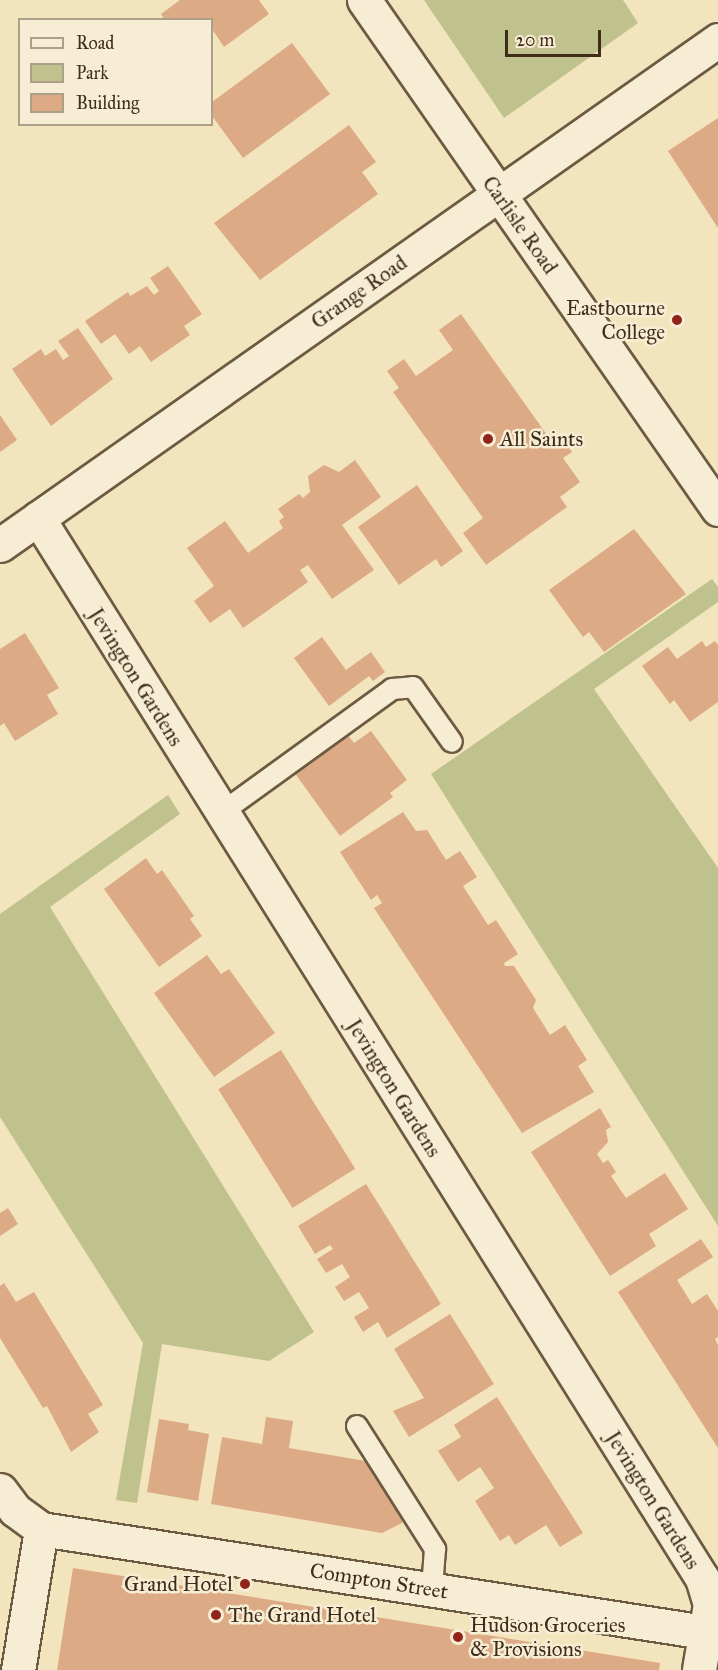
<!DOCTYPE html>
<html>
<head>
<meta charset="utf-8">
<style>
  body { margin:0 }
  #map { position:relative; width:718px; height:1670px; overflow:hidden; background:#f2e4bd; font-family:"IM FELL Great Primer",serif }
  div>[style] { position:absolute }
  .green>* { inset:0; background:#c0c28d }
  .building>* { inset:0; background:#dcab86; transform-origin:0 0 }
  .roads { filter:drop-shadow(2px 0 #6c5a42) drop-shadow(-2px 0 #6c5a42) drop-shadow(0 2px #6c5a42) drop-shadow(0 -2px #6c5a42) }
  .lane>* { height:20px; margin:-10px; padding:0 10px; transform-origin:10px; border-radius:10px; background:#f7edd4 }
  .street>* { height:33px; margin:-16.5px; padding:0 16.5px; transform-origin:16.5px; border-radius:16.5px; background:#f7edd4 }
  .secondary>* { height:33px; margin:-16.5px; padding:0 16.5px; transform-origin:16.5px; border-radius:16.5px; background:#f7edd4 }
  .dots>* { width:16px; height:16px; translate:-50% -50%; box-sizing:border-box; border:3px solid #f7edd4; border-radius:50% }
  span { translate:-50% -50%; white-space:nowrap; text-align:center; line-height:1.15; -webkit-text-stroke:5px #f7edd4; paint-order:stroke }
  .street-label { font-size:21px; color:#3f2c19 }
  .poi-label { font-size:21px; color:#3f2c19 }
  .right { translate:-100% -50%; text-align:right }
  .left { translate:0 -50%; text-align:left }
  .legend { position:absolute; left:18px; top:18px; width:195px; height:108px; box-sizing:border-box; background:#f7edd4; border:2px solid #ada089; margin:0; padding:8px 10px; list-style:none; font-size:18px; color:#3f2c19 }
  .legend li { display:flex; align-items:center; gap:12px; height:30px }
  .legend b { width:30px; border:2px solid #ada089 }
  .scale { position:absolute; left:505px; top:30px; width:96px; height:27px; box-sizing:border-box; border:3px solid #3f2c19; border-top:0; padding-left:8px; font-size:18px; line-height:21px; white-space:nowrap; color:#3f2c19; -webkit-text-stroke:4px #f7edd4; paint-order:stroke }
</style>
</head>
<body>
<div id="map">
  <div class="green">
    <div style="clip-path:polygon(424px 0,623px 0,638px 23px,504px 118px)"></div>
    <div style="clip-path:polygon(712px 579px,718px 587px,718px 602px,594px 689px,718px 868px,718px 1226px,431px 774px)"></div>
    <div style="clip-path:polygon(168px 795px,180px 814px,50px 907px,314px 1332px,269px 1361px,162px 1344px,137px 1503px,116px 1500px,143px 1343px,0 1117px,0 914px)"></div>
  </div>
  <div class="building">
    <div style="clip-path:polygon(180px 0,259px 0,269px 14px,224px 47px,212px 29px,212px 20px,165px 20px,161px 14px)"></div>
    <div style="clip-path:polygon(292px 43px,330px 94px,243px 158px,212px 116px,212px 102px)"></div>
    <div style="clip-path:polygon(718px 118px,718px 228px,668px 151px)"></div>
    <div style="clip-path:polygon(349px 125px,376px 162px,362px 172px,378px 194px,260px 280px,214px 223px)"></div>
    <div style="clip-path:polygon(168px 266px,202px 314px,184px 326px,190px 335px,151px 362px,140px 346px,129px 354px,115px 334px,101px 344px,85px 321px,128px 292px,130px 296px,147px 286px,154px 295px,159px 291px,150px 278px)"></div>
    <div style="clip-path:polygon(461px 314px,552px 442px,560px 436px,572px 452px,563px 458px,580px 482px,560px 497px,567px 507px,486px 565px,463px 533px,483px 518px,393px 392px,399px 388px,387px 371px,404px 359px,416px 376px,453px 350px,439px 330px)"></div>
    <div style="clip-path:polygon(78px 328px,113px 379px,51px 426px,12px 369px,41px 349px,45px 356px,56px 349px,63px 360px,69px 356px,58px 341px)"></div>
    <div style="clip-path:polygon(0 415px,17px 440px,0 452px)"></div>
    <div style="clip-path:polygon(355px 460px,381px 497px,342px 525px,374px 570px,332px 599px,308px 565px,300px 570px,308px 582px,243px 628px,230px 609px,210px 623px,194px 601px,214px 586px,187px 548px,225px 521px,248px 553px,283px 528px,279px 521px,284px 517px,278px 509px,299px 494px,303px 498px,310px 492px,308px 476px,324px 465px,339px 472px)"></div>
    <div style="clip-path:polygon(417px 485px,463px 551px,441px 567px,436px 559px,399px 585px,358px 527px)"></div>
    <div style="clip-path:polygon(634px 529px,686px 594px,604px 652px,589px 632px,583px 637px,549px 590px)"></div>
    <div style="clip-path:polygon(25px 633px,59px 688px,47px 695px,58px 714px,15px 741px,4px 723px,0 726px,0 649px)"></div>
    <div style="clip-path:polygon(322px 637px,346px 670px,371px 652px,385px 672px,373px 681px,369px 676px,329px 706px,294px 658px)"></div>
    <div style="clip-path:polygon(702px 641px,706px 647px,715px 641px,718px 645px,718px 702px,690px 722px,674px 700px,670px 704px,642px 666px,668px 647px,677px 659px)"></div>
    <div style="clip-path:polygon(371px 731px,407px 780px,390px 793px,393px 797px,340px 836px,294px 772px,347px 734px,354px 743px)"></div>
    <div style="clip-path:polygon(403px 812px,416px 831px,427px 830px,446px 860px,460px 851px,477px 877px,463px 886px,488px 925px,496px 920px,518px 954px,504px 963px,505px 966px,514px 966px,536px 1000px,533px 1008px,550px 1035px,565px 1025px,587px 1060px,578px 1066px,594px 1092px,522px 1133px,374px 908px,382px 903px,377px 895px,371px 900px,340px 852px)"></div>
    <div style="clip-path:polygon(146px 858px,157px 874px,162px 870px,194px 916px,190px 919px,202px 936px,159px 967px,104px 889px)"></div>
    <div style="clip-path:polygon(207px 955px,221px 974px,229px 969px,275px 1033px,214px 1077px,154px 993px)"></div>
    <div style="left:281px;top:1050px;width:140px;height:74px;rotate:58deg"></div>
    <div style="clip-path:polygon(600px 1108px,611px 1127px,606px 1130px,608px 1142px,597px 1154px,603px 1163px,608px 1160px,616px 1172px,611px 1176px,626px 1198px,665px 1173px,688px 1209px,649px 1234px,656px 1246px,610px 1276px,531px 1152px)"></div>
    <div style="clip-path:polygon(366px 1184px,441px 1304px,387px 1338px,378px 1322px,363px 1332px,354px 1317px,369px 1308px,359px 1292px,344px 1301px,335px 1287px,350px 1277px,342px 1264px,326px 1273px,317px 1259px,333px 1249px,330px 1245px,315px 1254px,298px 1226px)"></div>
    <div style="clip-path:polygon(8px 1208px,18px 1224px,0 1236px,0 1213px)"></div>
    <div style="clip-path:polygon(701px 1239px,713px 1257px,677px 1280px,692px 1304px,707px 1294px,718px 1311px,718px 1337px,715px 1339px,718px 1345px,718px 1448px,618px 1292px)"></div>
    <div style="clip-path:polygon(4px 1283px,16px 1302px,34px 1292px,103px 1405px,88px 1414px,99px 1432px,71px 1452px,47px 1406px,43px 1408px,0 1338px,0 1286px)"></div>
    <div style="clip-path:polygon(450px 1314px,494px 1384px,409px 1437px,393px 1411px,424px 1398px,394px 1349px)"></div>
    <div style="clip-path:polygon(497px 1397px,583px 1533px,560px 1547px,546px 1525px,515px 1545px,509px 1535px,500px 1541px,475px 1501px,494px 1488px,480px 1467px,458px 1482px,438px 1451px,461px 1437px,454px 1425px)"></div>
    <div style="clip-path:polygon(266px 1417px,293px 1421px,289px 1448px,366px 1461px,405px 1509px,402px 1523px,382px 1533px,211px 1504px,222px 1437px,262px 1444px)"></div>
    <div style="clip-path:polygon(159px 1419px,189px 1424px,188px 1430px,209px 1434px,198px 1501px,147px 1492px)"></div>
    <div style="clip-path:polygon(73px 1568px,660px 1663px,659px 1670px,57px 1670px)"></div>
  </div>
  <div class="roads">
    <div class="lane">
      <div style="left:221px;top:813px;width:211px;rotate:-35.9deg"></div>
      <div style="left:392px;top:689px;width:21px;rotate:-5deg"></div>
      <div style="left:413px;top:687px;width:67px;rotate:54.7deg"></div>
      <div style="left:357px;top:1426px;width:146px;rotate:57.6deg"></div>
      <div style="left:435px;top:1549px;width:40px;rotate:94.3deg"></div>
    </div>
    <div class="street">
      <div style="left:38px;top:518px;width:1251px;rotate:57.94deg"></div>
      <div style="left:702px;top:1578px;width:27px;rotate:73deg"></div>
      <div style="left:710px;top:1604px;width:67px;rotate:99.5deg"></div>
      <div style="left:0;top:545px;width:878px;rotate:-35.12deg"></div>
      <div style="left:0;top:1490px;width:25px;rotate:53deg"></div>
      <div style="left:15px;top:1510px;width:32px;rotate:36deg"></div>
      <div style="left:41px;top:1529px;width:685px;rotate:8.82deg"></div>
      <div style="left:18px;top:1670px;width:143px;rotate:-80.7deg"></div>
    </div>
    <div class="secondary">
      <div style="left:364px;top:0;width:620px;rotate:55.18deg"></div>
    </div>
  </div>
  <div class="dots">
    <div style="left:677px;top:320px;background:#8f2418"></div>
    <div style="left:488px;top:439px;background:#8f2418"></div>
    <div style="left:245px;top:1584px;background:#8f2418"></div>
    <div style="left:216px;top:1615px;background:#8f2418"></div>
    <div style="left:458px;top:1637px;background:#8f2418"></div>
  </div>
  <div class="street-label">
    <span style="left:520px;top:225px;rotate:55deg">Carlisle Road</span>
    <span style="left:359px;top:292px;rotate:-35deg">Grange Road</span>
    <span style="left:136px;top:677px;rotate:58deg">Jevington Gardens</span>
    <span style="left:394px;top:1088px;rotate:58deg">Jevington Gardens</span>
    <span style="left:653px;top:1500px;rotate:58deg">Jevington Gardens</span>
    <span style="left:379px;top:1581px;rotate:9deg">Compton Street</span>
  </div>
  <div class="poi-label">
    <span class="right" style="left:665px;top:320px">Eastbourne<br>College</span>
    <span class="left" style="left:500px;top:439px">All Saints</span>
    <span class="right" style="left:233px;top:1584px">Grand Hotel</span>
    <span class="left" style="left:228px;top:1615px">The Grand Hotel</span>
    <span class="left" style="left:470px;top:1637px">Hudson Groceries<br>&amp; Provisions</span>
  </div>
  <ul class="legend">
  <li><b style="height:8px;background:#f7edd4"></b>Road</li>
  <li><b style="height:16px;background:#c0c28d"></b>Park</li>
  <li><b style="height:16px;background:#dcab86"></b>Building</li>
  </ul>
  <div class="scale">20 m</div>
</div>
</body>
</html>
